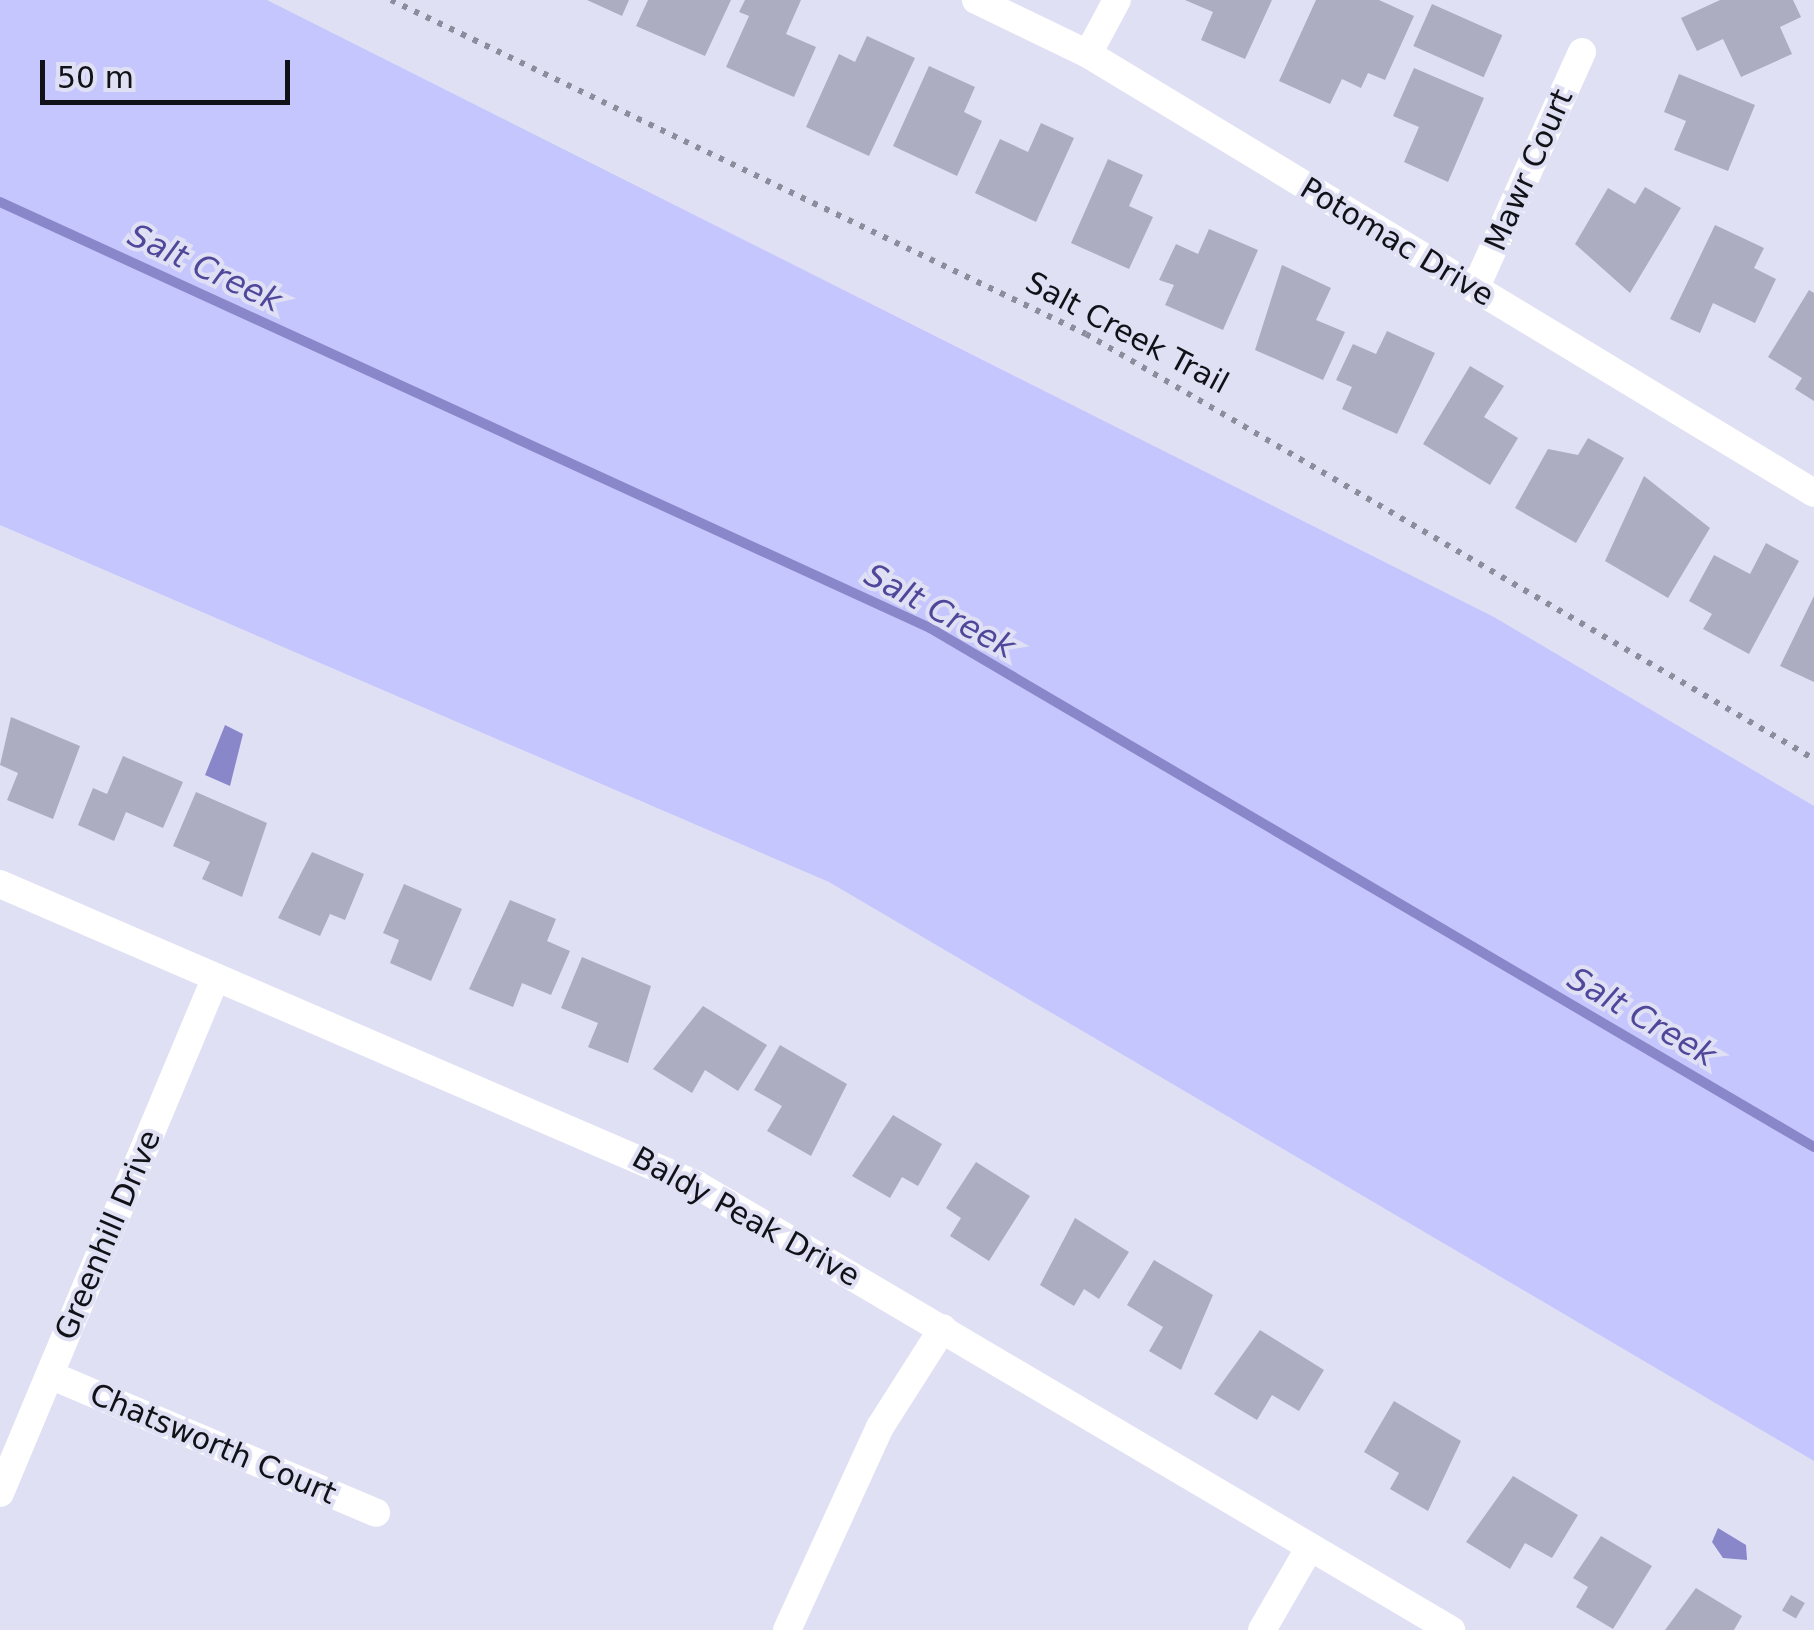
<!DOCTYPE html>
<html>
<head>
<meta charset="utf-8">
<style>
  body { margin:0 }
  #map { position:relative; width:1814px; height:1630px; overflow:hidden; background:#e0e0f5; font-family:"DejaVu Sans",sans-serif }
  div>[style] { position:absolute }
  .green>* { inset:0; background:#c6c6fe }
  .water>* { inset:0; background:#8987ca }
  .stream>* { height:10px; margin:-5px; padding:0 5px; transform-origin:5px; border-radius:5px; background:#8987ca }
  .building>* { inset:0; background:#acadc0; transform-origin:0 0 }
  .path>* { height:6px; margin-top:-3px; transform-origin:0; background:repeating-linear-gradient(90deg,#8c8d9c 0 5px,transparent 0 13px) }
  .minor>* { height:28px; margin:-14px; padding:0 14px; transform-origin:14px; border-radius:14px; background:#fff }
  span { translate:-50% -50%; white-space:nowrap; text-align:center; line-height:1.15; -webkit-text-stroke:8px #e0e0f5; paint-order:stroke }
  .street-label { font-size:30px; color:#111218 }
  .water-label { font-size:32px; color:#4f4799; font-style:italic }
  .scale { position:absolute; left:40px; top:60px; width:250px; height:45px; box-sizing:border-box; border:5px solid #111218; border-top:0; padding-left:12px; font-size:30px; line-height:35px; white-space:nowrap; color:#111218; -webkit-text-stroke:8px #e0e0f5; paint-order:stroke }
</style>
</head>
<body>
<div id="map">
  <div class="green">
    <div style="clip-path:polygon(0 0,267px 0,1494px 617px,1814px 806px,1814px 1461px,829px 882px,0 525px)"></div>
  </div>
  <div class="water">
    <div style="clip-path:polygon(225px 725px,243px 734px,230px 786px,205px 775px)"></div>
    <div style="clip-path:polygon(1718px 1528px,1746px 1545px,1747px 1560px,1723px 1558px,1712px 1542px)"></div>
  </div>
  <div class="stream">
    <div style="left:0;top:202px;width:1023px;rotate:24.61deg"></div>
    <div style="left:930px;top:628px;width:1025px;rotate:30.42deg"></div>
  </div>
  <div class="building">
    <div style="clip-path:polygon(587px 0,629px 0,622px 16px)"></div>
    <div style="clip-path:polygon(648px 0,731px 0,705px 56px,636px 26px)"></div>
    <div style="clip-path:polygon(745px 0,801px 0,786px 34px,816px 47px,794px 97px,726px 67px,749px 16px,739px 12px)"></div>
    <div style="clip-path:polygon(1185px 0,1272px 0,1245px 59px,1201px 40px,1213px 12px)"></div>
    <div style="clip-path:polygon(1316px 0,1379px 0,1414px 16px,1385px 80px,1368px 73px,1361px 88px,1342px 79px,1330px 104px,1279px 81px)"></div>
    <div style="clip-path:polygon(1720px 0,1793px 0,1801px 17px,1780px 27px,1792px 54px,1741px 77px,1723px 39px,1697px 51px,1681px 18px)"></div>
    <div style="left:1432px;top:4px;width:77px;height:46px;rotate:24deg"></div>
    <div style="clip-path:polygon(867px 36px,915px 58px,869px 156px,806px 127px,839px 54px,855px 62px)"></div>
    <div style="clip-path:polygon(929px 66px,975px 87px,964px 112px,982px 121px,957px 176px,893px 146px)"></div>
    <div style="clip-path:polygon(1414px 68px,1484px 98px,1448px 182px,1404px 162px,1419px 127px,1393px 116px)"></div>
    <div style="clip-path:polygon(1679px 74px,1755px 105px,1728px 171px,1674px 150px,1686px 121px,1664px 112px)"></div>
    <div style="clip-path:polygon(1041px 123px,1074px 138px,1036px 222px,975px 193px,1000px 139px,1028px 152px)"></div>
    <div style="clip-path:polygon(1108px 159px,1143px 175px,1129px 206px,1153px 217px,1129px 269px,1071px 243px)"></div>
    <div style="clip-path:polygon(1645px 187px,1681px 208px,1630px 293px,1575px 244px,1608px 188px,1635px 204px)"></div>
    <div style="clip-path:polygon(1715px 225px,1764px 248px,1754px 268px,1776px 279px,1755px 323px,1713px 303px,1700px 333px,1670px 319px)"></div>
    <div style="clip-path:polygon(1209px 229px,1258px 250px,1223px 330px,1165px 305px,1174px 285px,1159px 280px,1176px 244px,1198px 254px)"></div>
    <div style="clip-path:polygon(1282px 265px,1331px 288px,1316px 320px,1345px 332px,1323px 380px,1255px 350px)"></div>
    <div style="clip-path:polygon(1809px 290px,1814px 293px,1814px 401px,1795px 389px,1802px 378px,1768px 357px)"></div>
    <div style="clip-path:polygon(1387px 331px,1435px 353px,1397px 434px,1342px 409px,1352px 387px,1336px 380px,1353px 344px,1376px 354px)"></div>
    <div style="clip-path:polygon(1470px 366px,1504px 386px,1484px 417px,1518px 438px,1490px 485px,1423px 444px)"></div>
    <div style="clip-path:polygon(1588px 438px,1624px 458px,1576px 543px,1515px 508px,1548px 449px,1578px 455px)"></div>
    <div style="clip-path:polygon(1644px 476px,1710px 528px,1668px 598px,1605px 561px)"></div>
    <div style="clip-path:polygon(1766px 543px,1799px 561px,1749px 654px,1703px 629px,1712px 614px,1689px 601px,1714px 555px,1750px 574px)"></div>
    <div style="clip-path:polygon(1814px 596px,1814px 682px,1780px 666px)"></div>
    <div style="clip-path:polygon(11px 717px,80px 746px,53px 819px,7px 800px,18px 773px,0 765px)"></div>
    <div style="clip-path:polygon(123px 756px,183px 782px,163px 828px,126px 812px,114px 841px,78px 825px,93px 788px,107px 794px)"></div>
    <div style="clip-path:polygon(196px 792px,267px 823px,242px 897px,202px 879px,210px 862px,173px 846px)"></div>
    <div style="clip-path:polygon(312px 852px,364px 874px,345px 920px,330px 914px,320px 936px,278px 918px)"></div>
    <div style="clip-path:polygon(404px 884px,462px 909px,431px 981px,390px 963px,399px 940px,383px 933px)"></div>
    <div style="clip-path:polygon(510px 900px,556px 919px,547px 941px,570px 951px,551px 995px,522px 983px,513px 1007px,469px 989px)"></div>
    <div style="clip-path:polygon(582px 957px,651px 986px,628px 1063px,588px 1047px,598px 1023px,561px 1008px)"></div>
    <div style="clip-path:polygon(703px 1006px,767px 1045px,738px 1091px,705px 1070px,692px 1093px,653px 1069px)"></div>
    <div style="clip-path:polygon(780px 1045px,847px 1084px,811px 1156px,767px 1131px,782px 1106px,754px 1090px)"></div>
    <div style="clip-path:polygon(893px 1115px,942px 1144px,918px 1186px,902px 1177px,890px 1198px,852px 1176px)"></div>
    <div style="clip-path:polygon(976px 1162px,1030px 1196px,989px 1261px,950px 1236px,961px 1218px,946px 1208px)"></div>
    <div style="clip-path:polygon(1075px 1218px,1129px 1252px,1099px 1299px,1084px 1289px,1074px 1306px,1040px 1285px)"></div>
    <div style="clip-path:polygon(1154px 1260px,1213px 1295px,1181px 1370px,1149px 1351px,1163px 1327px,1127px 1305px)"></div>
    <div style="clip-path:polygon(1260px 1330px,1324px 1370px,1299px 1411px,1272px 1395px,1257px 1420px,1214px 1394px)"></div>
    <div style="clip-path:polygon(1394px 1401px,1461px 1441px,1428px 1511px,1390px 1489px,1399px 1473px,1364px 1452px)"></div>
    <div style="clip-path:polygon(1513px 1476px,1578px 1515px,1552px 1558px,1525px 1543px,1510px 1569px,1466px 1542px)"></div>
    <div style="clip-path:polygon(1601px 1536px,1652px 1566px,1613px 1629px,1576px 1607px,1588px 1587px,1573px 1578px)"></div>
    <div style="clip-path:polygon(1696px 1588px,1742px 1616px,1734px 1630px,1665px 1630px)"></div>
    <div style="left:1791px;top:1595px;width:16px;height:18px;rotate:30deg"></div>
  </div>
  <div class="path">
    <div style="left:391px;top:0;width:771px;rotate:25.67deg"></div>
    <div style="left:1086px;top:334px;width:843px;rotate:30.28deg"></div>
  </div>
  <div class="minor">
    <div style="left:976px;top:0;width:124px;rotate:25.7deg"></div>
    <div style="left:1088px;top:54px;width:848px;rotate:31.16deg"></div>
    <div style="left:1088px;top:54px;width:61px;rotate:-61.8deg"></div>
    <div style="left:1475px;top:289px;width:260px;rotate:-65.7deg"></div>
    <div style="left:0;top:884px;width:759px;rotate:23.36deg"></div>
    <div style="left:697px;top:1185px;width:876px;rotate:30.55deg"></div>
    <div style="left:50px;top:1375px;width:354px;rotate:22.9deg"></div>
    <div style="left:0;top:1493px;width:559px;rotate:-67.29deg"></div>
    <div style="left:787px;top:1630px;width:223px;rotate:-65.4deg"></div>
    <div style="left:880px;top:1427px;width:117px;rotate:-57.5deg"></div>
    <div style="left:1262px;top:1630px;width:96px;rotate:-60deg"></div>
  </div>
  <div class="street-label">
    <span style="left:1529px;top:170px;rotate:-66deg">Mawr Court</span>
    <span style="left:1397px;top:242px;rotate:31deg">Potomac Drive</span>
    <span style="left:1127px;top:333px;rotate:28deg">Salt Creek Trail</span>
    <span style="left:746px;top:1217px;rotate:29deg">Baldy Peak Drive</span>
    <span style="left:108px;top:1235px;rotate:-67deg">Greenhill Drive</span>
    <span style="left:213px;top:1444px;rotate:23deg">Chatsworth Court</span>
  </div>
  <div class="water-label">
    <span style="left:205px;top:268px;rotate:25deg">Salt Creek</span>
    <span style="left:940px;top:611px;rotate:28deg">Salt Creek</span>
    <span style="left:1642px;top:1017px;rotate:30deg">Salt Creek</span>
  </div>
  <div class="scale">50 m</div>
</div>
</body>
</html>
